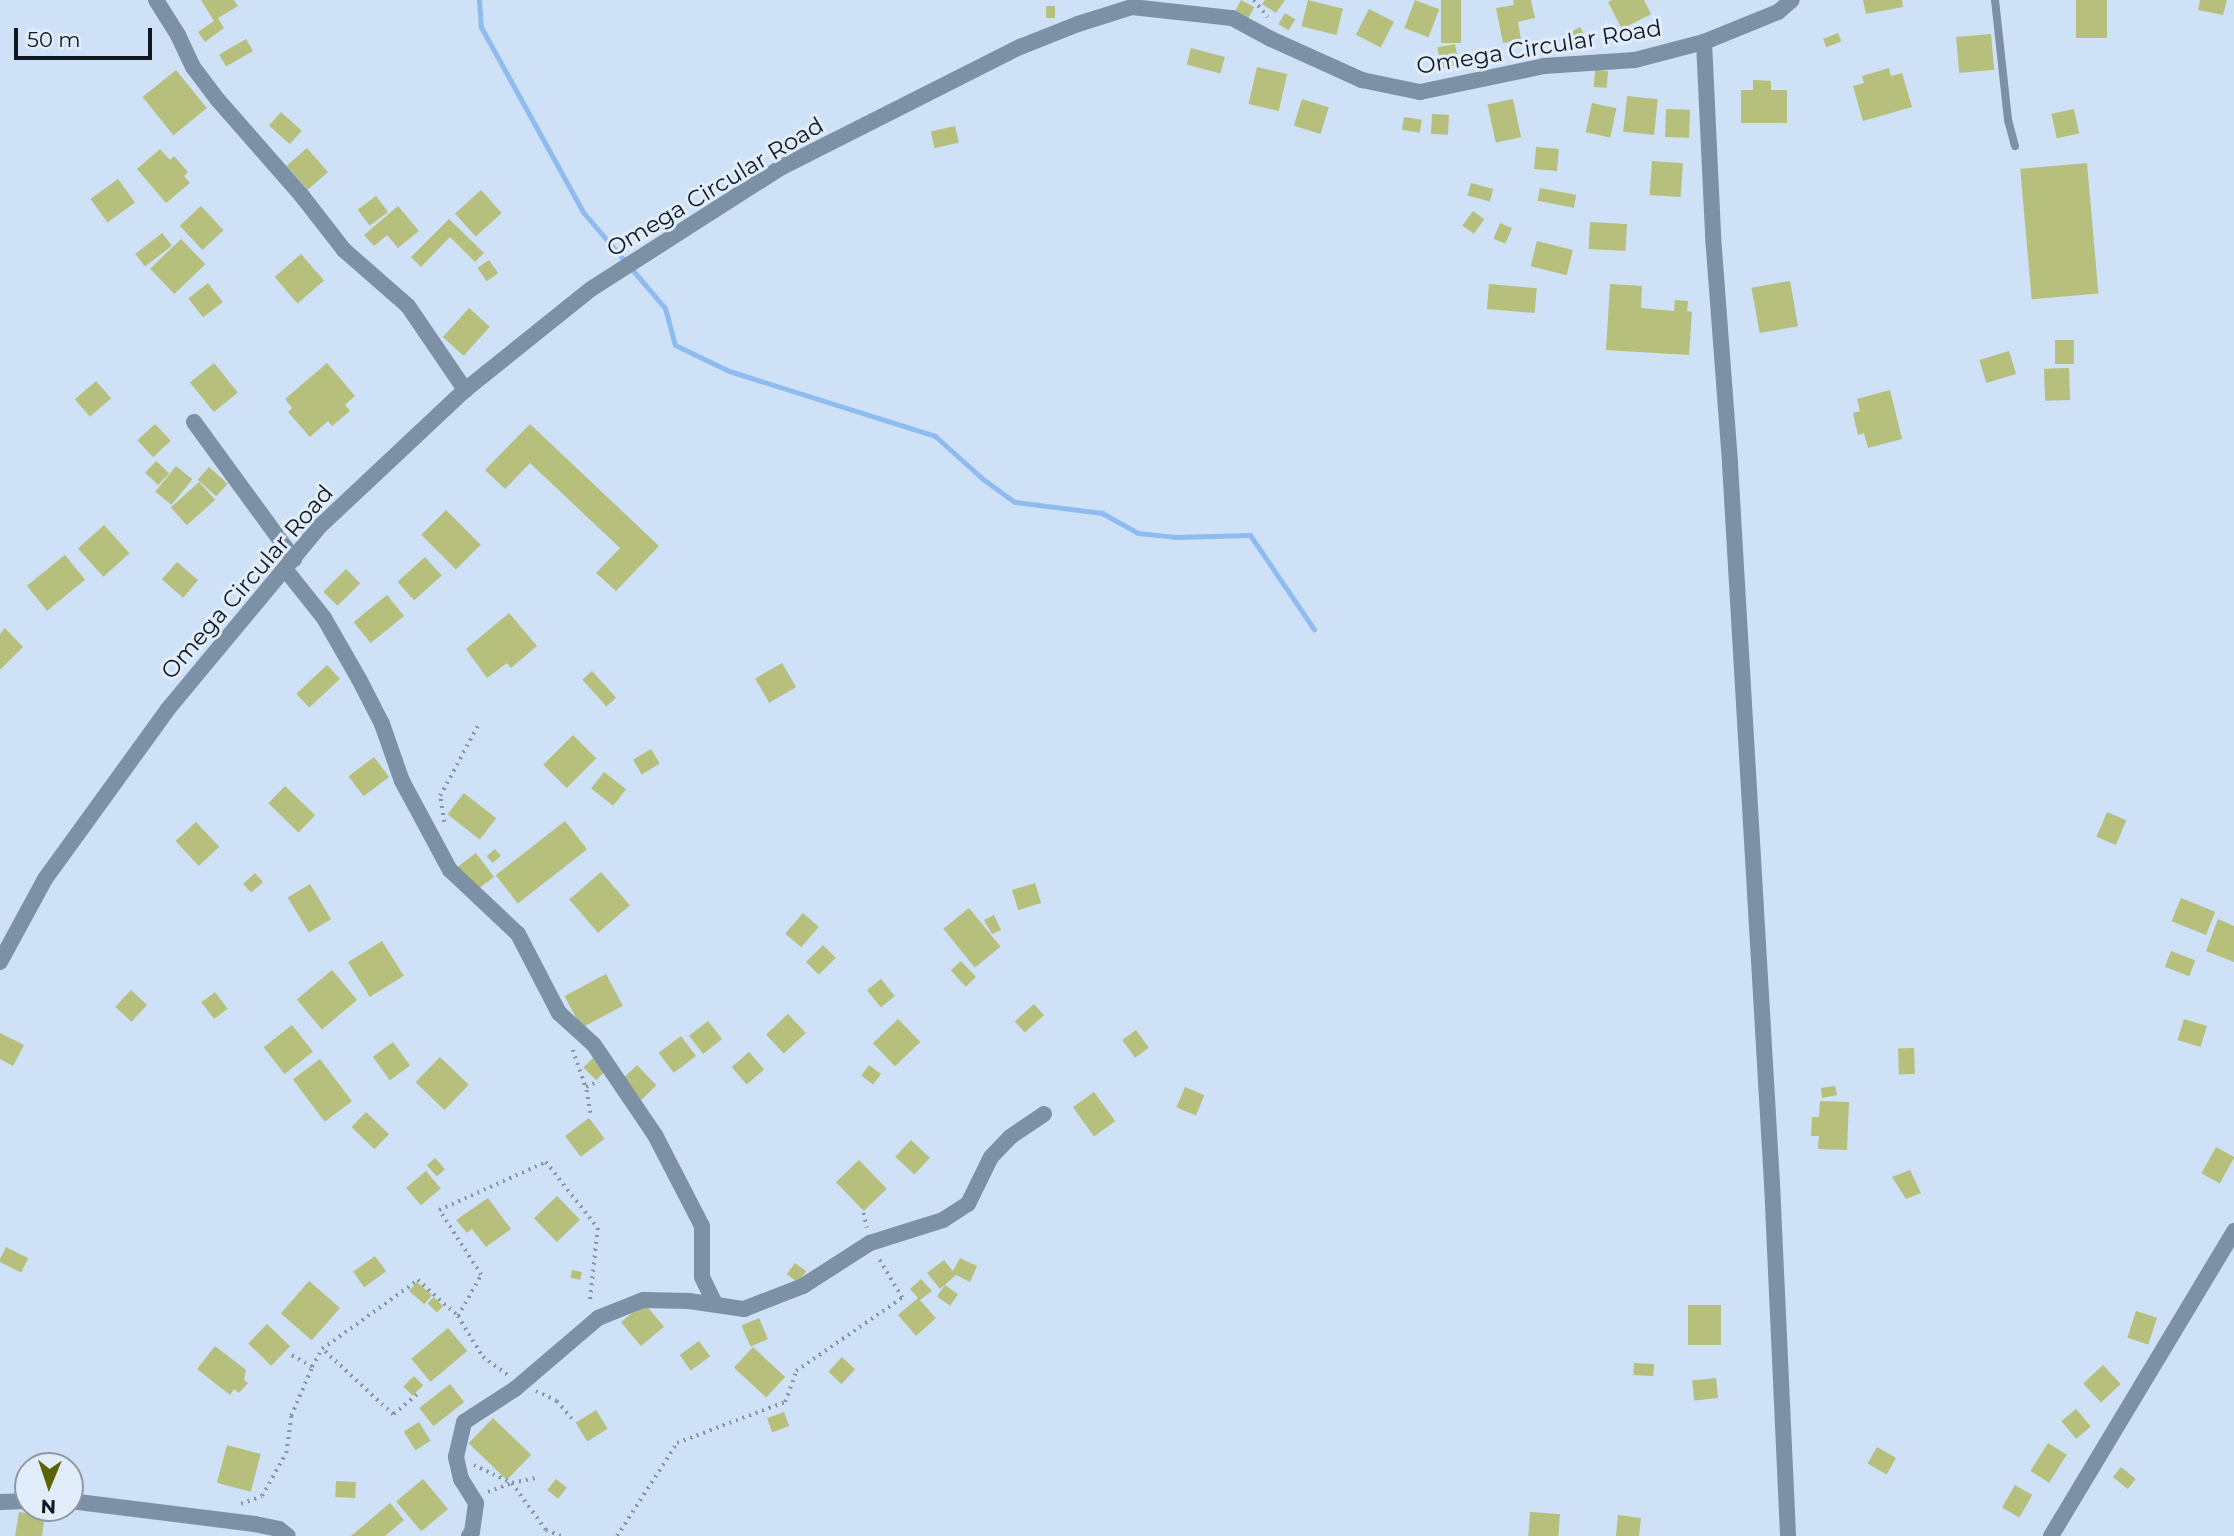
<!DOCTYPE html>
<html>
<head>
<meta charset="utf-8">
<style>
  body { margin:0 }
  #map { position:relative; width:2234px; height:1536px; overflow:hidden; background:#cee1f7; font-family:Montserrat,sans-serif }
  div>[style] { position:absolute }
  .stream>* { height:5px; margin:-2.5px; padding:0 2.5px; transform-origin:2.5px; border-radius:2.5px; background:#8ebcf0 }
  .building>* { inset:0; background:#b6bf7c; transform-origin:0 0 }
  .path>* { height:3.5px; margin-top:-1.75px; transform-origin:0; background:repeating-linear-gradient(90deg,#8695a5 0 2px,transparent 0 7px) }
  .service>* { height:8px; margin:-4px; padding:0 4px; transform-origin:4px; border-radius:4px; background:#7c90a6 }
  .minor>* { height:16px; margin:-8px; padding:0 8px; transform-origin:8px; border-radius:8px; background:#7c90a6 }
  span { translate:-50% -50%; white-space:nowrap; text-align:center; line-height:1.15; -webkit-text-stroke:6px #e2edfb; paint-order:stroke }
  .street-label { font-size:23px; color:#10171e }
  .north { position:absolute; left:14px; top:1452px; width:70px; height:70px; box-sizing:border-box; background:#e2edfb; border:2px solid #8e97a3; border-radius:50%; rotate:182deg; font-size:19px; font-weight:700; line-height:28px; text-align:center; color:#10171e }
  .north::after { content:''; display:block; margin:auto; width:24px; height:32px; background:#5c6402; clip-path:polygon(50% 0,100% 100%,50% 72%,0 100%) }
  .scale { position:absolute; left:14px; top:28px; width:138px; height:32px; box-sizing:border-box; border:4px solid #10171e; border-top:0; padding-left:9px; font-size:21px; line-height:24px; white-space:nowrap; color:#10171e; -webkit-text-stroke:5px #e2edfb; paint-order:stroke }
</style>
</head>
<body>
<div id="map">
  <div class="stream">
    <div style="left:479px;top:0;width:27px;rotate:86deg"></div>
    <div style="left:481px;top:27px;width:211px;rotate:61.1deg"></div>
    <div style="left:583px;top:212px;width:126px;rotate:49.5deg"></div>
    <div style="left:665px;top:308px;width:38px;rotate:75deg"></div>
    <div style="left:675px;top:345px;width:60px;rotate:25.7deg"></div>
    <div style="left:729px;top:371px;width:216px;rotate:17.5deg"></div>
    <div style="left:935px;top:436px;width:64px;rotate:41.9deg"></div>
    <div style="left:983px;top:479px;width:39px;rotate:36deg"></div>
    <div style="left:1015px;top:502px;width:88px;rotate:7.2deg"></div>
    <div style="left:1102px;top:513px;width:41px;rotate:29.1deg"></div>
    <div style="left:1138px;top:533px;width:37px;rotate:6deg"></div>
    <div style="left:1175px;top:537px;width:75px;rotate:-1.5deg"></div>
    <div style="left:1250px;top:535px;width:114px;rotate:55.8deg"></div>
  </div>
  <div class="building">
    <div style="clip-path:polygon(201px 0,234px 0,238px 6px,218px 18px,224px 28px,205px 42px,198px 32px,214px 21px)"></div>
    <div style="left:1241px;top:0;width:15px;height:14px;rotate:28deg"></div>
    <div style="clip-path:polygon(1265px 0,1285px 0,1276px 13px,1262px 4px)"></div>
    <div style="left:1308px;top:0;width:36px;height:27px;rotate:14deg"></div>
    <div style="left:1415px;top:0;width:26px;height:30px;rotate:21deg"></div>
    <div style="left:1441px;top:0;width:20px;height:43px"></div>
    <div style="clip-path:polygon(1513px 0,1531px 0,1535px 18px,1518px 22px,1521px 40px,1503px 43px,1496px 8px,1514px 5px)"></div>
    <div style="clip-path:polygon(1612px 0,1644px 0,1651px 14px,1622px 29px,1608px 2px)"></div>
    <div style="clip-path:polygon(1863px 0,1902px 0,1903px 7px,1866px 14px)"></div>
    <div style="left:2076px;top:0;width:31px;height:38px"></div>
    <div style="clip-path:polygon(2200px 0,2227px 0,2223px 15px,2198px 10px)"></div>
    <div style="left:1046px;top:6px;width:9px;height:12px"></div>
    <div style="left:1369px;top:9px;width:28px;height:29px;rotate:27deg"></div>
    <div style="left:1285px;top:13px;width:12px;height:13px;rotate:31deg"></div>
    <div style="left:1580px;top:27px;width:10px;height:13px;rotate:61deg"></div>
    <div style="left:1838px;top:33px;width:9px;height:16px;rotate:69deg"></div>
    <div style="left:1991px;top:34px;width:36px;height:35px;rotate:85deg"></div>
    <div style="left:246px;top:39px;width:14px;height:31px;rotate:60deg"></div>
    <div style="left:1455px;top:44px;width:21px;height:18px;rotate:79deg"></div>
    <div style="left:1191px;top:48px;width:35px;height:17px;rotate:15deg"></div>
    <div style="left:1257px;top:67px;width:31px;height:38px;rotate:13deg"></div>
    <div style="clip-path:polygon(1889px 68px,1891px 76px,1902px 73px,1912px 107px,1863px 121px,1853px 86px,1864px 83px,1862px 76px)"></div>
    <div style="left:176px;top:70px;width:49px;height:43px;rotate:51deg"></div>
    <div style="left:1595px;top:70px;width:13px;height:17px;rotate:4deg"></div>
    <div style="clip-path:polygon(1753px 80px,1771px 81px,1771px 90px,1787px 90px,1787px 123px,1741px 123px,1741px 90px,1753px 90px)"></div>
    <div style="left:1627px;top:96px;width:31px;height:36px;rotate:6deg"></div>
    <div style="left:1302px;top:99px;width:28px;height:28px;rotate:17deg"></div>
    <div style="left:1513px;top:99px;width:39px;height:26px;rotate:78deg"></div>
    <div style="left:1592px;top:103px;width:25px;height:30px;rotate:12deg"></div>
    <div style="left:1666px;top:109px;width:24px;height:28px;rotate:2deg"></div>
    <div style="left:2074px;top:109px;width:25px;height:23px;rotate:78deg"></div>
    <div style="left:281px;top:112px;width:28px;height:18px;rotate:42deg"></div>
    <div style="left:1432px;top:114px;width:17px;height:20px;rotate:3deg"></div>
    <div style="left:1404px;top:117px;width:18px;height:13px;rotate:9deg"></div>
    <div style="left:955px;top:126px;width:17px;height:25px;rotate:77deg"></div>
    <div style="left:1536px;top:147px;width:23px;height:22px;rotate:5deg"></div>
    <div style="left:307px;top:148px;width:32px;height:27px;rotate:49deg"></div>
    <div style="clip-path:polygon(160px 149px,170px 160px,174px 156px,188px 172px,184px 176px,190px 183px,166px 203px,137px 169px)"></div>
    <div style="left:1652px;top:161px;width:31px;height:34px;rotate:4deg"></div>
    <div style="left:2087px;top:163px;width:131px;height:67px;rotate:85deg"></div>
    <div style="left:118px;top:179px;width:29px;height:34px;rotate:54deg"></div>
    <div style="left:1471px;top:183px;width:23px;height:13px;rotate:15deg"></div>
    <div style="left:1540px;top:188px;width:37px;height:13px;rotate:11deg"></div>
    <div style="left:481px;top:190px;width:31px;height:35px;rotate:48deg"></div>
    <div style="left:376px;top:196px;width:20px;height:23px;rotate:53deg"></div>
    <div style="left:201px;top:206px;width:33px;height:29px;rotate:47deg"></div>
    <div style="clip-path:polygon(398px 206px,419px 231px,398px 248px,387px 235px,374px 246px,364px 235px)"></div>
    <div style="left:1473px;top:211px;width:14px;height:18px;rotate:36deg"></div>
    <div style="clip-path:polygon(449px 219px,484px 253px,475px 262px,450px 237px,421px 267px,411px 257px)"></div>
    <div style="left:1590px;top:222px;width:37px;height:27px;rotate:3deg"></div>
    <div style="left:1500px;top:223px;width:13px;height:17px;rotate:23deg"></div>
    <div style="left:162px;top:233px;width:16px;height:34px;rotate:52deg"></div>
    <div style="left:181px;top:239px;width:35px;height:43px;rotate:46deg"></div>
    <div style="left:1537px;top:241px;width:37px;height:26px;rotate:14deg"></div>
    <div style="left:301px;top:254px;width:35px;height:35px;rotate:49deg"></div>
    <div style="left:489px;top:260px;width:16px;height:14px;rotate:55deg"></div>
    <div style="left:1790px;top:281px;width:46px;height:39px;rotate:80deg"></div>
    <div style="left:208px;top:283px;width:24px;height:25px;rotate:52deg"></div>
    <div style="left:1489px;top:284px;width:48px;height:25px;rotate:5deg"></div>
    <div style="clip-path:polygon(1610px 284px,1642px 286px,1641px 308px,1674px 311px,1675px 300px,1688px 301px,1687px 311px,1692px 312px,1689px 355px,1606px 350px)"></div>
    <div style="left:469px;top:308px;width:28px;height:39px;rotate:42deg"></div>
    <div style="left:2055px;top:340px;width:19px;height:24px"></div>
    <div style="left:2009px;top:351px;width:24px;height:31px;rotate:73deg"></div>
    <div style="left:214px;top:363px;width:38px;height:31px;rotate:51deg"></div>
    <div style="clip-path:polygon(327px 363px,355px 396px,345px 405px,350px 411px,332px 426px,328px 421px,310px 437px,288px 412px,292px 408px,285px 399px)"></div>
    <div style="left:2069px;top:368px;width:32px;height:25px;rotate:88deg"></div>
    <div style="left:96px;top:381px;width:23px;height:28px;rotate:49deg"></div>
    <div style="clip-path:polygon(1890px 390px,1902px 439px,1868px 448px,1864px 433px,1858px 435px,1853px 413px,1860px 411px,1857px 399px)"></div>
    <div style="left:155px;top:424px;width:23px;height:24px;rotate:47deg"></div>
    <div style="clip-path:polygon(530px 424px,659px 546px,616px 591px,596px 573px,620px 548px,530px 463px,505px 489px,485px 470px)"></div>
    <div style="left:156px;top:461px;width:18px;height:16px;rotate:43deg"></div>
    <div style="left:176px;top:466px;width:21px;height:33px;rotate:39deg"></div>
    <div style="left:209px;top:467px;width:25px;height:17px;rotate:42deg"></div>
    <div style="left:199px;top:482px;width:24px;height:38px;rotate:48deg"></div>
    <div style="left:446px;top:510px;width:49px;height:35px;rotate:45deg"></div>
    <div style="left:104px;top:525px;width:38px;height:35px;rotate:48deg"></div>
    <div style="left:65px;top:555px;width:32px;height:49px;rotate:51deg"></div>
    <div style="left:425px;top:557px;width:25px;height:37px;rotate:48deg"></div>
    <div style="left:177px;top:562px;width:28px;height:23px;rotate:41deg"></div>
    <div style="left:346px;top:569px;width:20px;height:32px;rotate:45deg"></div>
    <div style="left:387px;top:595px;width:27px;height:43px;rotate:51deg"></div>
    <div style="clip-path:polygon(509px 613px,537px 646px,511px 668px,507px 663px,487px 678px,466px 649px)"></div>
    <div style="clip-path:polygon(5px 628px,23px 647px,0 670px,0 634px)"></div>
    <div style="left:782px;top:663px;width:28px;height:31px;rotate:60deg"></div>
    <div style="left:327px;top:665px;width:19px;height:42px;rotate:47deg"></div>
    <div style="left:592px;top:671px;width:36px;height:13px;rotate:48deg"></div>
    <div style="left:573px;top:735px;width:33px;height:42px;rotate:45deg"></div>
    <div style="left:651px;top:749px;width:17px;height:21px;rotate:59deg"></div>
    <div style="left:374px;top:757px;width:25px;height:32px;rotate:53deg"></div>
    <div style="left:604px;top:772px;width:28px;height:21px;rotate:38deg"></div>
    <div style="left:285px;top:786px;width:42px;height:24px;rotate:44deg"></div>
    <div style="left:464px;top:793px;width:41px;height:27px;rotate:38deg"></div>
    <div style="left:2107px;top:812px;width:21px;height:27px;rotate:23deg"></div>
    <div style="left:565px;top:821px;width:36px;height:88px;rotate:52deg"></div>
    <div style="left:196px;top:822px;width:34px;height:28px;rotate:47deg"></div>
    <div style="left:495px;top:849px;width:9px;height:11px;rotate:49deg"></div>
    <div style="left:476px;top:853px;width:30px;height:25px;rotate:53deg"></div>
    <div style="left:601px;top:872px;width:44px;height:42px;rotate:49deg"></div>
    <div style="left:255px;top:873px;width:12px;height:16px;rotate:48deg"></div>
    <div style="left:1035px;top:883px;width:21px;height:24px;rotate:73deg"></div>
    <div style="left:310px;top:884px;width:41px;height:26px;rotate:59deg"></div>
    <div style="left:2181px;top:898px;width:37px;height:25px;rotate:22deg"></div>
    <div style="left:969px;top:908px;width:50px;height:33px;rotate:51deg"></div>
    <div style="left:803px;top:913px;width:21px;height:27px;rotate:41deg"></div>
    <div style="clip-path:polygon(994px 915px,1001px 930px,992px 934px,984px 920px)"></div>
    <div style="clip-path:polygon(2218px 919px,2234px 926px,2234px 962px,2206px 951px)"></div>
    <div style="left:382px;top:941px;width:41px;height:40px;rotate:58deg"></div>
    <div style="left:823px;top:945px;width:18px;height:24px;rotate:45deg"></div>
    <div style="left:2171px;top:951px;width:26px;height:17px;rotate:21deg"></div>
    <div style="left:961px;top:961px;width:22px;height:14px;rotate:47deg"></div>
    <div style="left:332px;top:970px;width:39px;height:46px;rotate:50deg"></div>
    <div style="left:606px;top:974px;width:36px;height:47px;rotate:62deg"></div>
    <div style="left:881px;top:979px;width:22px;height:18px;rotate:51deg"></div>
    <div style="left:131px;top:990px;width:22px;height:23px;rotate:43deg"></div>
    <div style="left:215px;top:992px;width:21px;height:17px;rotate:53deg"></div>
    <div style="left:1034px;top:1004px;width:15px;height:26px;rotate:48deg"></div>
    <div style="left:788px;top:1014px;width:26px;height:30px;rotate:47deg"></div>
    <div style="left:898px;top:1019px;width:32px;height:35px;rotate:46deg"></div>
    <div style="left:2184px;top:1019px;width:24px;height:22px;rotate:17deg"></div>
    <div style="left:708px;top:1021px;width:23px;height:24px;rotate:52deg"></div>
    <div style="left:292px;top:1025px;width:34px;height:36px;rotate:52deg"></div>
    <div style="left:1136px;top:1030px;width:22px;height:17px;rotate:54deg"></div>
    <div style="clip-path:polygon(0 1033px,24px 1045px,13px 1066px,0 1059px)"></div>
    <div style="left:681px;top:1036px;width:25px;height:28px;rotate:53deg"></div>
    <div style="left:393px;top:1042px;width:29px;height:25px;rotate:54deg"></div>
    <div style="left:1914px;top:1048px;width:26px;height:16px;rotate:88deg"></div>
    <div style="left:749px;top:1052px;width:23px;height:23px;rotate:49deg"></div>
    <div style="left:440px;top:1057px;width:40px;height:35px;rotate:44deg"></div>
    <div style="left:594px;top:1057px;width:18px;height:15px;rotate:45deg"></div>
    <div style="left:320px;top:1059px;width:53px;height:34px;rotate:53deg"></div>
    <div style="left:637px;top:1065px;width:28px;height:22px;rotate:46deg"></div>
    <div style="left:869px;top:1065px;width:15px;height:13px;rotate:37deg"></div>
    <div style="clip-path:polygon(1835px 1086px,1837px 1095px,1822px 1098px,1821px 1088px)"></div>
    <div style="left:1185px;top:1087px;width:21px;height:22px;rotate:23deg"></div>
    <div style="left:1094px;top:1092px;width:36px;height:26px;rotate:54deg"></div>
    <div style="clip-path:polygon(1820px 1101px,1849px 1102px,1847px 1150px,1818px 1149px,1819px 1136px,1811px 1136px,1812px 1117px,1819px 1117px)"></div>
    <div style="left:366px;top:1112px;width:32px;height:21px;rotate:44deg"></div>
    <div style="left:589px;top:1118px;width:26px;height:30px;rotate:53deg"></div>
    <div style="left:911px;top:1140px;width:26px;height:23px;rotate:43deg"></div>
    <div style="left:2216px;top:1147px;width:21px;height:30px;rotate:29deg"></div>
    <div style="left:435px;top:1158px;width:15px;height:11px;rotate:48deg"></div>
    <div style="left:859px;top:1160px;width:40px;height:32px;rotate:46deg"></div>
    <div style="clip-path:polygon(1910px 1170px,1921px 1193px,1906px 1199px,1892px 1177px)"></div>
    <div style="left:426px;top:1171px;width:23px;height:26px;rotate:50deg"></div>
    <div style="left:557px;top:1196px;width:33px;height:32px;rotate:46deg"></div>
    <div style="clip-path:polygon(488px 1198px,511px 1229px,486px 1247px,472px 1229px,467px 1233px,456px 1220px)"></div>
    <div style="left:6px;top:1247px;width:25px;height:16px;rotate:27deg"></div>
    <div style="left:375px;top:1256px;width:19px;height:27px;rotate:54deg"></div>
    <div style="clip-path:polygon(960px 1258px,977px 1266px,970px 1282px,956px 1275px,940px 1289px,927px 1273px,944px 1260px,953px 1271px)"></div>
    <div style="left:795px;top:1263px;width:14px;height:14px;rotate:36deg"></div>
    <div style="left:572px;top:1270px;width:10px;height:8px;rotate:11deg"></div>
    <div style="clip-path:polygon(921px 1279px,932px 1291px,920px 1300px,936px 1318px,916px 1336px,898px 1315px,918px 1298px,910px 1289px)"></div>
    <div style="left:309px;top:1281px;width:41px;height:43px;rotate:41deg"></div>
    <div style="left:417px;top:1282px;width:20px;height:12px;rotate:41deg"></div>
    <div style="left:945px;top:1285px;width:16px;height:14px;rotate:35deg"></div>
    <div style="left:434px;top:1297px;width:13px;height:9px;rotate:45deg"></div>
    <div style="left:644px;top:1303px;width:31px;height:30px;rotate:50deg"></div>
    <div style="left:1688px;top:1305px;width:33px;height:40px"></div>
    <div style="left:2136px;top:1311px;width:22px;height:28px;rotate:18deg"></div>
    <div style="left:759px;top:1318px;width:23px;height:19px;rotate:67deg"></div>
    <div style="left:267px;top:1324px;width:32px;height:27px;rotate:44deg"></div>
    <div style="left:448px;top:1328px;width:30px;height:48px;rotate:50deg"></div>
    <div style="left:699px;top:1341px;width:19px;height:24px;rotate:54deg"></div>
    <div style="clip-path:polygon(215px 1346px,246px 1370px,244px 1380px,248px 1383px,239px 1393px,234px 1389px,230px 1395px,197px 1369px)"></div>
    <div style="left:753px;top:1347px;width:44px;height:28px;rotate:43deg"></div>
    <div style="left:842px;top:1357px;width:18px;height:20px;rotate:43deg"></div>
    <div style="left:1634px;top:1363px;width:20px;height:12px;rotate:3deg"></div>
    <div style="left:2103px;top:1365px;width:26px;height:27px;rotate:47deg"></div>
    <div style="left:414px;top:1376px;width:13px;height:15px;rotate:45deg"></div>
    <div style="left:1716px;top:1378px;width:20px;height:24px;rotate:84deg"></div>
    <div style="left:450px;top:1384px;width:23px;height:39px;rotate:52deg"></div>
    <div style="left:2076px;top:1409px;width:23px;height:19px;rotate:50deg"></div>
    <div style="left:596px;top:1410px;width:22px;height:24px;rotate:58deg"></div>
    <div style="left:784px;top:1412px;width:15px;height:18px;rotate:70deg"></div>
    <div style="left:493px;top:1418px;width:53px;height:35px;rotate:44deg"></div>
    <div style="left:419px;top:1422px;width:22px;height:18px;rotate:58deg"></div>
    <div style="left:2048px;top:1443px;width:22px;height:33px;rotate:32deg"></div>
    <div style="left:227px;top:1445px;width:35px;height:39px;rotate:15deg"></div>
    <div style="left:1877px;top:1447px;width:22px;height:19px;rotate:30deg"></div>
    <div style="left:2121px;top:1467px;width:19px;height:13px;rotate:39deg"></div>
    <div style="left:423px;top:1479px;width:39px;height:35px;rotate:50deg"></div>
    <div style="left:556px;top:1479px;width:14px;height:14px;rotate:39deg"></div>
    <div style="left:336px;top:1481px;width:20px;height:16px;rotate:3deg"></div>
    <div style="left:2015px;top:1485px;width:20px;height:26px;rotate:30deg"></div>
    <div style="clip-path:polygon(390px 1503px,404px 1520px,385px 1536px,351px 1536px)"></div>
    <div style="clip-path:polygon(19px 1512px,45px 1516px,42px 1536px,15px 1536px)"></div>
    <div style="left:1530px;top:1512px;width:30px;height:24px;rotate:4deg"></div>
    <div style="clip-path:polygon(1618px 1515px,1641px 1518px,1639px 1536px,1616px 1536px)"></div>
  </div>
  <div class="path">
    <div style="left:1254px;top:0;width:22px;rotate:51deg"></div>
    <div style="left:444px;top:822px;width:26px;rotate:-99deg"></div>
    <div style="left:440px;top:796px;width:81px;rotate:-61.8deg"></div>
    <div style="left:573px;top:1050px;width:39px;rotate:71deg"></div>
    <div style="left:590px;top:1113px;width:26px;rotate:-99deg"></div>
    <div style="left:586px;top:1087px;width:14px;rotate:-25deg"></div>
    <div style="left:864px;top:1213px;width:15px;rotate:79deg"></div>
    <div style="left:458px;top:1316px;width:47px;rotate:-60.7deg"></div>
    <div style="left:481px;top:1275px;width:77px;rotate:-122.9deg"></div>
    <div style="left:439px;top:1210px;width:117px;rotate:-24.2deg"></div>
    <div style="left:546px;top:1162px;width:84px;rotate:51.8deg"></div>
    <div style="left:598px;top:1228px;width:75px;rotate:96.1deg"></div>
    <div style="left:312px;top:1367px;width:21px;rotate:-61deg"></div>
    <div style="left:536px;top:1391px;width:23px;rotate:25deg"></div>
    <div style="left:557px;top:1401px;width:23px;rotate:50deg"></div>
    <div style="left:417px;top:1395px;width:31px;rotate:140deg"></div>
    <div style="left:393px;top:1415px;width:97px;rotate:-137.1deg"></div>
    <div style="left:322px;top:1349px;width:118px;rotate:-35.7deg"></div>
    <div style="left:418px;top:1280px;width:54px;rotate:42deg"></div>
    <div style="left:458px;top:1316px;width:48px;rotate:58.6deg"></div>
    <div style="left:483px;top:1357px;width:31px;rotate:36deg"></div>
    <div style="left:474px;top:1465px;width:42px;rotate:25.3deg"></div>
    <div style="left:512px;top:1483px;width:58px;rotate:54.1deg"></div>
    <div style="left:546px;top:1530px;width:16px;rotate:22deg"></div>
    <div style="left:488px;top:1492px;width:26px;rotate:-21deg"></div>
    <div style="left:512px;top:1483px;width:25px;rotate:-12deg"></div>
    <div style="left:241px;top:1504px;width:22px;rotate:-21deg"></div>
    <div style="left:262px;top:1496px;width:49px;rotate:-60.8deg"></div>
    <div style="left:286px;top:1453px;width:37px;rotate:-82deg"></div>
    <div style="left:291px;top:1416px;width:53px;rotate:-66.8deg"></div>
    <div style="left:312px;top:1367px;width:25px;rotate:-151deg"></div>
    <div style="left:617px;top:1536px;width:111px;rotate:-57.2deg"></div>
    <div style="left:677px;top:1443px;width:116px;rotate:-20.8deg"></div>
    <div style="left:785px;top:1402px;width:33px;rotate:-70deg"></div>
    <div style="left:796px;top:1371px;width:129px;rotate:-34.6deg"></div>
    <div style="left:902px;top:1298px;width:47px;rotate:-121deg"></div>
  </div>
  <div class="service">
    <div style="left:1995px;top:0;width:121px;rotate:83.8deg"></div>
    <div style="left:2008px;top:120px;width:27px;rotate:75deg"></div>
  </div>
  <div class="minor">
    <div style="left:156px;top:0;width:41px;rotate:57.8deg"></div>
    <div style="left:178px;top:35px;width:35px;rotate:65deg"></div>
    <div style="left:193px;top:67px;width:41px;rotate:52.9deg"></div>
    <div style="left:218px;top:100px;width:128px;rotate:48.8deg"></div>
    <div style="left:302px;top:196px;width:68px;rotate:52.1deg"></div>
    <div style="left:344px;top:250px;width:85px;rotate:41.2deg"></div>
    <div style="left:408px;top:306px;width:102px;rotate:55.8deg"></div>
    <div style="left:1704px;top:42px;width:194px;rotate:87.3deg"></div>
    <div style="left:1713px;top:236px;width:229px;rotate:85.7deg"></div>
    <div style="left:1730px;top:464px;width:720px;rotate:86.66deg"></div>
    <div style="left:1772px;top:1183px;width:353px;rotate:87.4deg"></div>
    <div style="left:194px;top:422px;width:170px;rotate:53.9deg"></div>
    <div style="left:285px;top:569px;width:63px;rotate:51.5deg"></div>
    <div style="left:324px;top:618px;width:70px;rotate:60.2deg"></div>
    <div style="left:359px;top:679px;width:51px;rotate:62.9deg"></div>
    <div style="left:382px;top:724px;width:60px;rotate:70.7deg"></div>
    <div style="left:402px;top:781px;width:101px;rotate:61.7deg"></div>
    <div style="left:450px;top:870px;width:93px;rotate:43.3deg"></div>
    <div style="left:518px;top:934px;width:89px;rotate:62.6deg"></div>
    <div style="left:559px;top:1013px;width:47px;rotate:42.4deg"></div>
    <div style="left:594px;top:1045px;width:109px;rotate:55.9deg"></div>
    <div style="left:655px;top:1135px;width:102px;rotate:62.7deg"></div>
    <div style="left:702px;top:1226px;width:51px;rotate:90deg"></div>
    <div style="left:702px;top:1277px;width:30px;rotate:64deg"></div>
    <div style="left:0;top:962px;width:94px;rotate:-61.5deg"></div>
    <div style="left:45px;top:879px;width:210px;rotate:-54.1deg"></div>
    <div style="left:168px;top:709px;width:236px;rotate:-50.3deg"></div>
    <div style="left:319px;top:527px;width:200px;rotate:-43.2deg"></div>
    <div style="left:465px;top:390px;width:161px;rotate:-38.7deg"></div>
    <div style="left:591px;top:289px;width:227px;rotate:-32.6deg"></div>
    <div style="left:782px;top:167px;width:267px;rotate:-26.8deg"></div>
    <div style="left:1020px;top:47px;width:62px;rotate:-21.6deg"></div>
    <div style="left:1078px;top:24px;width:57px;rotate:-17.5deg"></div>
    <div style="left:1132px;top:7px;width:101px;rotate:6.3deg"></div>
    <div style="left:1232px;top:18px;width:44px;rotate:28.3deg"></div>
    <div style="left:1271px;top:39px;width:100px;rotate:24.3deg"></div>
    <div style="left:1362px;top:80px;width:59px;rotate:11.7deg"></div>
    <div style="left:1420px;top:92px;width:127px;rotate:-11.8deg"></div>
    <div style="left:1544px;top:66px;width:91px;rotate:-3.8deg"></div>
    <div style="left:1635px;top:60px;width:71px;rotate:-14.6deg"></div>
    <div style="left:1704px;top:42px;width:80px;rotate:-22.1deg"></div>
    <div style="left:1778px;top:12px;width:18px;rotate:-41deg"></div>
    <div style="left:70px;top:1501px;width:186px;rotate:7.1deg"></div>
    <div style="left:255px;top:1524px;width:25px;rotate:12deg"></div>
    <div style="left:279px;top:1529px;width:11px;rotate:38deg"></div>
    <div style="left:0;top:1502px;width:28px;rotate:-2deg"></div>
    <div style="left:469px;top:1536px;width:5px;rotate:-53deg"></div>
    <div style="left:472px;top:1532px;width:29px;rotate:-82deg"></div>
    <div style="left:476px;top:1503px;width:28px;rotate:-122deg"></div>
    <div style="left:461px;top:1479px;width:23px;rotate:-103deg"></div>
    <div style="left:456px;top:1457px;width:36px;rotate:-77deg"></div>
    <div style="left:464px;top:1422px;width:61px;rotate:-32.9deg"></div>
    <div style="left:515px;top:1389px;width:109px;rotate:-40.5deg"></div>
    <div style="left:598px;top:1318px;width:48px;rotate:-21.8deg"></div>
    <div style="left:643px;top:1300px;width:46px;rotate:1.2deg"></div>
    <div style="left:689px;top:1301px;width:56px;rotate:8.3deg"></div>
    <div style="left:744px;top:1309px;width:63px;rotate:-21.3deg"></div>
    <div style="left:803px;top:1286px;width:80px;rotate:-32.7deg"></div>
    <div style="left:870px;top:1243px;width:77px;rotate:-17.5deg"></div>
    <div style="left:943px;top:1220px;width:30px;rotate:-33deg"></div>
    <div style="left:968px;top:1204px;width:52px;rotate:-63.9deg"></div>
    <div style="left:991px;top:1157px;width:28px;rotate:-46deg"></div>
    <div style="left:1010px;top:1137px;width:41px;rotate:-34.1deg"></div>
    <div style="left:2051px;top:1536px;width:356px;rotate:-59deg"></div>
  </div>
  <div class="street-label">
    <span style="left:1539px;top:47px;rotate:-9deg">Omega Circular Road</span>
    <span style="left:715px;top:187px;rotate:-31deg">Omega Circular Road</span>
    <span style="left:247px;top:582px;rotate:-49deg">Omega Circular Road</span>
  </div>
  <div class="north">N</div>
  <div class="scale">50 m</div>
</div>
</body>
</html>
